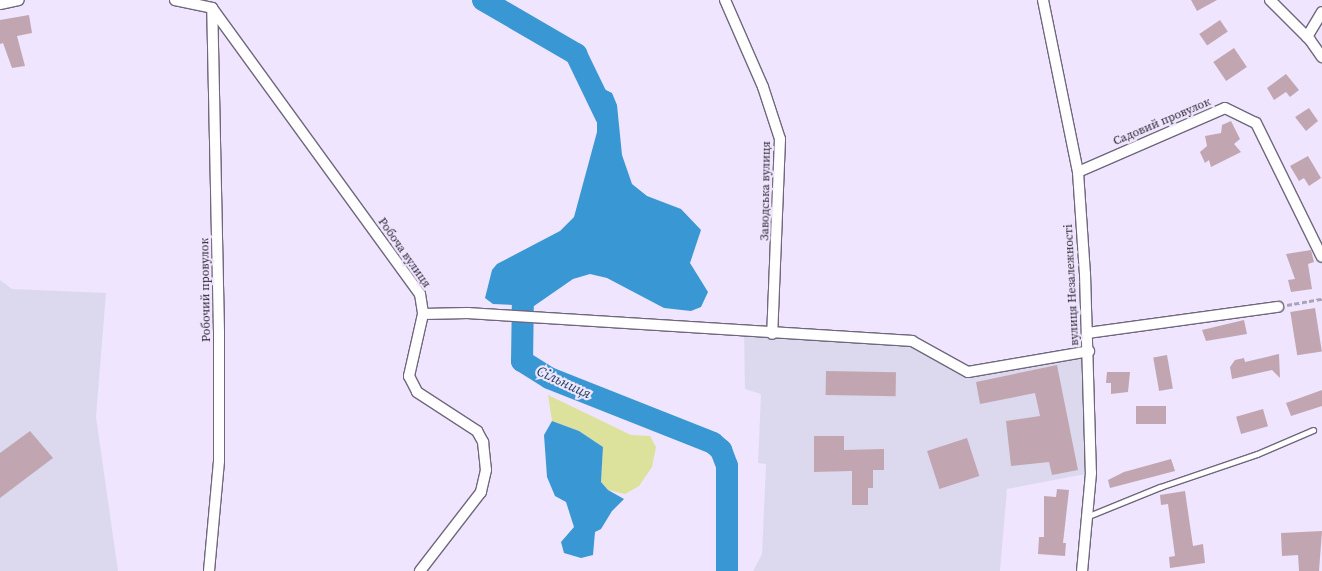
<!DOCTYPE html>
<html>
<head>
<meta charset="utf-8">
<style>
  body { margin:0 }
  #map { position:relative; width:1322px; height:571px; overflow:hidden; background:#efe5fe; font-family:"Source Serif 4",serif }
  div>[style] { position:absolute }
  .industrial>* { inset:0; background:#dcd9ef }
  .green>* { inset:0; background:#dce19c }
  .water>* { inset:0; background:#3997d4 }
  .river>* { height:22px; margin:-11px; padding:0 11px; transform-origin:11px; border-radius:11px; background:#3997d4 }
  .building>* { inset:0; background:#c1a6b2; transform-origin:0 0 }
  .path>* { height:2.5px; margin-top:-1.25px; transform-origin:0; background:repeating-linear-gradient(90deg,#aba3b6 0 5px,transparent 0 7.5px) }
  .roads { filter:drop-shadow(1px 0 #70677d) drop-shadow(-1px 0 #70677d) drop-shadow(0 1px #70677d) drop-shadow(0 -1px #70677d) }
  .service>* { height:5px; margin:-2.5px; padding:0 2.5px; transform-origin:2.5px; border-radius:2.5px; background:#fff }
  .minor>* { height:10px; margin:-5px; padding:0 5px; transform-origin:5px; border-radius:5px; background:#fff }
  span { translate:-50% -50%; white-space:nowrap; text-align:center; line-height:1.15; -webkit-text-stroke:4.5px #efe5fe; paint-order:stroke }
  .street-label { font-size:12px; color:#29252e }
  .water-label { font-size:14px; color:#1a405a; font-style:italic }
</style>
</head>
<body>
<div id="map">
  <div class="industrial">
    <div style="clip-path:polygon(0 280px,12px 289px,106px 293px,96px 417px,118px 571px,0 571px)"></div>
    <div style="clip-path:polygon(744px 332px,912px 341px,968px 372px,1089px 351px,1091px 473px,1007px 489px,1000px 571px,753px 571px,762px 554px,766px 464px,758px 463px,761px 394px,745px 389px)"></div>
  </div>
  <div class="green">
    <div style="clip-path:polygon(548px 395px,631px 435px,650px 436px,656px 447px,652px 467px,639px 486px,625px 494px,608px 490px,601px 482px,603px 447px,579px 431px,552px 421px)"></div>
  </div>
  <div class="water">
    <div style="clip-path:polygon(598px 86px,612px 93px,617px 105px,622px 155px,632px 184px,647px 196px,681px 209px,701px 230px,690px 263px,708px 292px,701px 307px,691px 311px,664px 308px,607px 278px,590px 274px,573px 279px,534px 306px,493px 304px,485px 298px,492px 270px,497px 264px,560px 231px,574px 217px,597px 132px,597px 112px,590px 95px,591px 90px)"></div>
    <div style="clip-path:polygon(552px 421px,579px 431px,603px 447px,601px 482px,608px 490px,624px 499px,612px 511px,601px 529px,595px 532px,593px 555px,581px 558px,564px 553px,561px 542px,574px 527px,566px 502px,555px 496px,547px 477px,544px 435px)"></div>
  </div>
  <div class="river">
    <div style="left:483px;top:0;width:108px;rotate:30.1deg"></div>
    <div style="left:576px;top:54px;width:69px;rotate:64.2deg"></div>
    <div style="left:531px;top:279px;width:15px;rotate:122deg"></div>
    <div style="left:523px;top:292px;width:69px;rotate:90.8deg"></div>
    <div style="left:522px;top:361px;width:32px;rotate:32deg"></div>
    <div style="left:549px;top:378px;width:176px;rotate:21.6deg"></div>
    <div style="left:713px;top:443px;width:11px;rotate:41deg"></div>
    <div style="left:721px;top:450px;width:17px;rotate:69deg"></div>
    <div style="left:727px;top:466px;width:105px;rotate:90deg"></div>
  </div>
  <div class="building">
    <div style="clip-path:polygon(1191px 0,1217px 0,1197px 11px)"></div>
    <div style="clip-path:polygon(29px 15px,32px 33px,17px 36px,25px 66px,12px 68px,3px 43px,0 44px,0 20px)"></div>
    <div style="left:1220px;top:20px;width:14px;height:25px;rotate:56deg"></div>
    <div style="left:1234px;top:48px;width:23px;height:25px;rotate:56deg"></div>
    <div style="clip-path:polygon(1286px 74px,1299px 90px,1290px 97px,1286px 92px,1274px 100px,1267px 88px)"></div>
    <div style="clip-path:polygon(1309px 108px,1318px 121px,1306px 131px,1295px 117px)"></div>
    <div style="clip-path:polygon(1231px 121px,1240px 139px,1234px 144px,1241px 152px,1211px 167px,1209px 160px,1205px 163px,1200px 152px,1207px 146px,1205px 136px,1221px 133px,1222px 125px)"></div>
    <div style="clip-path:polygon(1308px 156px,1321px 178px,1309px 186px,1304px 178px,1299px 181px,1290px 166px)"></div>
    <div style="clip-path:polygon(1311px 250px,1314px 262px,1308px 264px,1312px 289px,1291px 292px,1288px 280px,1295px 279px,1286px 254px)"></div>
    <div style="left:1315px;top:308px;width:44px;height:25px;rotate:81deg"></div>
    <div style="clip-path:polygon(1244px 320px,1247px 334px,1206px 341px,1202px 330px)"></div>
    <div style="clip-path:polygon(1279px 354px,1280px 378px,1272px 370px,1232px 379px,1230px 367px,1235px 360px,1244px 358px,1245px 362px)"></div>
    <div style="left:1167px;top:355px;width:34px;height:14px;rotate:80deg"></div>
    <div style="clip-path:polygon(1057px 365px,1078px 470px,1052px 475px,1049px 462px,1011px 466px,1006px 421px,1040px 416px,1035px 393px,980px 404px,976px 382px)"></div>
    <div style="left:826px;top:371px;width:70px;height:24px;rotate:1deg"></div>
    <div style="clip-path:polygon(1107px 372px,1130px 372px,1128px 392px,1111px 394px,1111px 383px,1106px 383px)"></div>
    <div style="clip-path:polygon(1322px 390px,1322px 406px,1291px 416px,1286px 403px)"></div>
    <div style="left:1136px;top:406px;width:30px;height:18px"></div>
    <div style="left:1263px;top:409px;width:18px;height:28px;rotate:74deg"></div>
    <div style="clip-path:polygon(30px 431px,53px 458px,0 498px,0 453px)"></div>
    <div style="clip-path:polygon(814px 436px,844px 436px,844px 450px,884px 449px,884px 470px,873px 470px,873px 488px,868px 488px,868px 505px,852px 505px,852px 471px,814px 472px)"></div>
    <div style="left:967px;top:438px;width:40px;height:42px;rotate:72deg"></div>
    <div style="clip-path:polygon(1171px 459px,1175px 471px,1110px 488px,1108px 480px,1124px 472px)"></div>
    <div style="clip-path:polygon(1057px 489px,1069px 490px,1063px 543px,1066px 543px,1065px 556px,1038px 554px,1039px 537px,1044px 537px,1044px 496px,1056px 497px)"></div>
    <div style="clip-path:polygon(1185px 491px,1193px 546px,1203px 544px,1205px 563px,1170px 568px,1169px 557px,1175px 556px,1168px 504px,1161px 505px,1160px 495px)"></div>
    <div style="clip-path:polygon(1322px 531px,1319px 571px,1299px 571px,1298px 555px,1282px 556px,1281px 533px)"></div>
  </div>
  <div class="path">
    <div style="left:1287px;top:305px;width:36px;rotate:-10deg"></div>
  </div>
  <div class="roads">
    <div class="service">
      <div style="left:1086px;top:517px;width:80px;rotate:-22.1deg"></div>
      <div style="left:1160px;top:487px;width:102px;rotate:-18.8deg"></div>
      <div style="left:1257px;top:454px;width:61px;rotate:-23.2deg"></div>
    </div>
    <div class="minor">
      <div style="left:175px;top:0;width:38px;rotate:12deg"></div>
      <div style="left:212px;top:8px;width:354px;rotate:54deg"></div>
      <div style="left:420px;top:294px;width:20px;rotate:81deg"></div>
      <div style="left:423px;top:314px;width:64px;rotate:102.7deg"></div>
      <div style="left:409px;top:376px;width:18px;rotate:63deg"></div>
      <div style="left:417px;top:392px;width:72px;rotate:33deg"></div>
      <div style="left:477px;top:431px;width:13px;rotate:61deg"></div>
      <div style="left:483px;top:442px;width:28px;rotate:84deg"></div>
      <div style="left:486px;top:470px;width:23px;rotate:103deg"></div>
      <div style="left:481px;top:492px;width:100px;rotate:127.7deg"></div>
      <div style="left:725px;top:0;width:95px;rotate:66.4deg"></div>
      <div style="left:763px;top:87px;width:55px;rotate:71.9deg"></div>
      <div style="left:780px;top:139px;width:195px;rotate:92.3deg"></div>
      <div style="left:1043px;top:0;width:176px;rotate:78.5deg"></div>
      <div style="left:1078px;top:172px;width:102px;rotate:86.1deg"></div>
      <div style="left:1085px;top:274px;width:199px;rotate:88.3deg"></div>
      <div style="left:1091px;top:473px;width:98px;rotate:95.2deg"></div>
      <div style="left:1270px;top:0;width:57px;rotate:45deg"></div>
      <div style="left:1310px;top:40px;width:21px;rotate:55deg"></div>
      <div style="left:0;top:4px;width:19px;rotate:-12deg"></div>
      <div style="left:1307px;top:37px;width:29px;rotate:-59deg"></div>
      <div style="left:1078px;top:172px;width:160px;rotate:-23.5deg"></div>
      <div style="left:1225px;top:108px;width:34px;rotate:26deg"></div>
      <div style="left:1256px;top:123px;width:149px;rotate:63.8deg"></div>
      <div style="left:423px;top:314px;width:45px;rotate:-1.3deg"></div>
      <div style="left:468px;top:313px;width:445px;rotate:3.6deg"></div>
      <div style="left:912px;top:341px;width:64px;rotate:29deg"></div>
      <div style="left:968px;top:372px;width:123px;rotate:-9.8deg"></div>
      <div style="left:1087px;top:333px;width:193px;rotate:-7.8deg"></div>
      <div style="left:209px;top:571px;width:110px;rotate:-84.8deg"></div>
      <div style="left:219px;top:461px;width:129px;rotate:-90deg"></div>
      <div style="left:219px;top:332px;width:324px;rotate:-91.2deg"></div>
    </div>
  </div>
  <div class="street-label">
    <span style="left:1162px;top:122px;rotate:-23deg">Садовий провулок</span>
    <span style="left:766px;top:191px;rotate:-89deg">Заводська вулиця</span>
    <span style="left:404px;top:253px;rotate:55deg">Робоча вулиця</span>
    <span style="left:1072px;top:285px;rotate:-93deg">вулиця Незалежності</span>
    <span style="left:206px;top:290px;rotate:-91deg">Робочий провулок</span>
  </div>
  <div class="water-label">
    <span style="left:564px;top:382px;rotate:25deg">Сільниця</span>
  </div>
</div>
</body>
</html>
